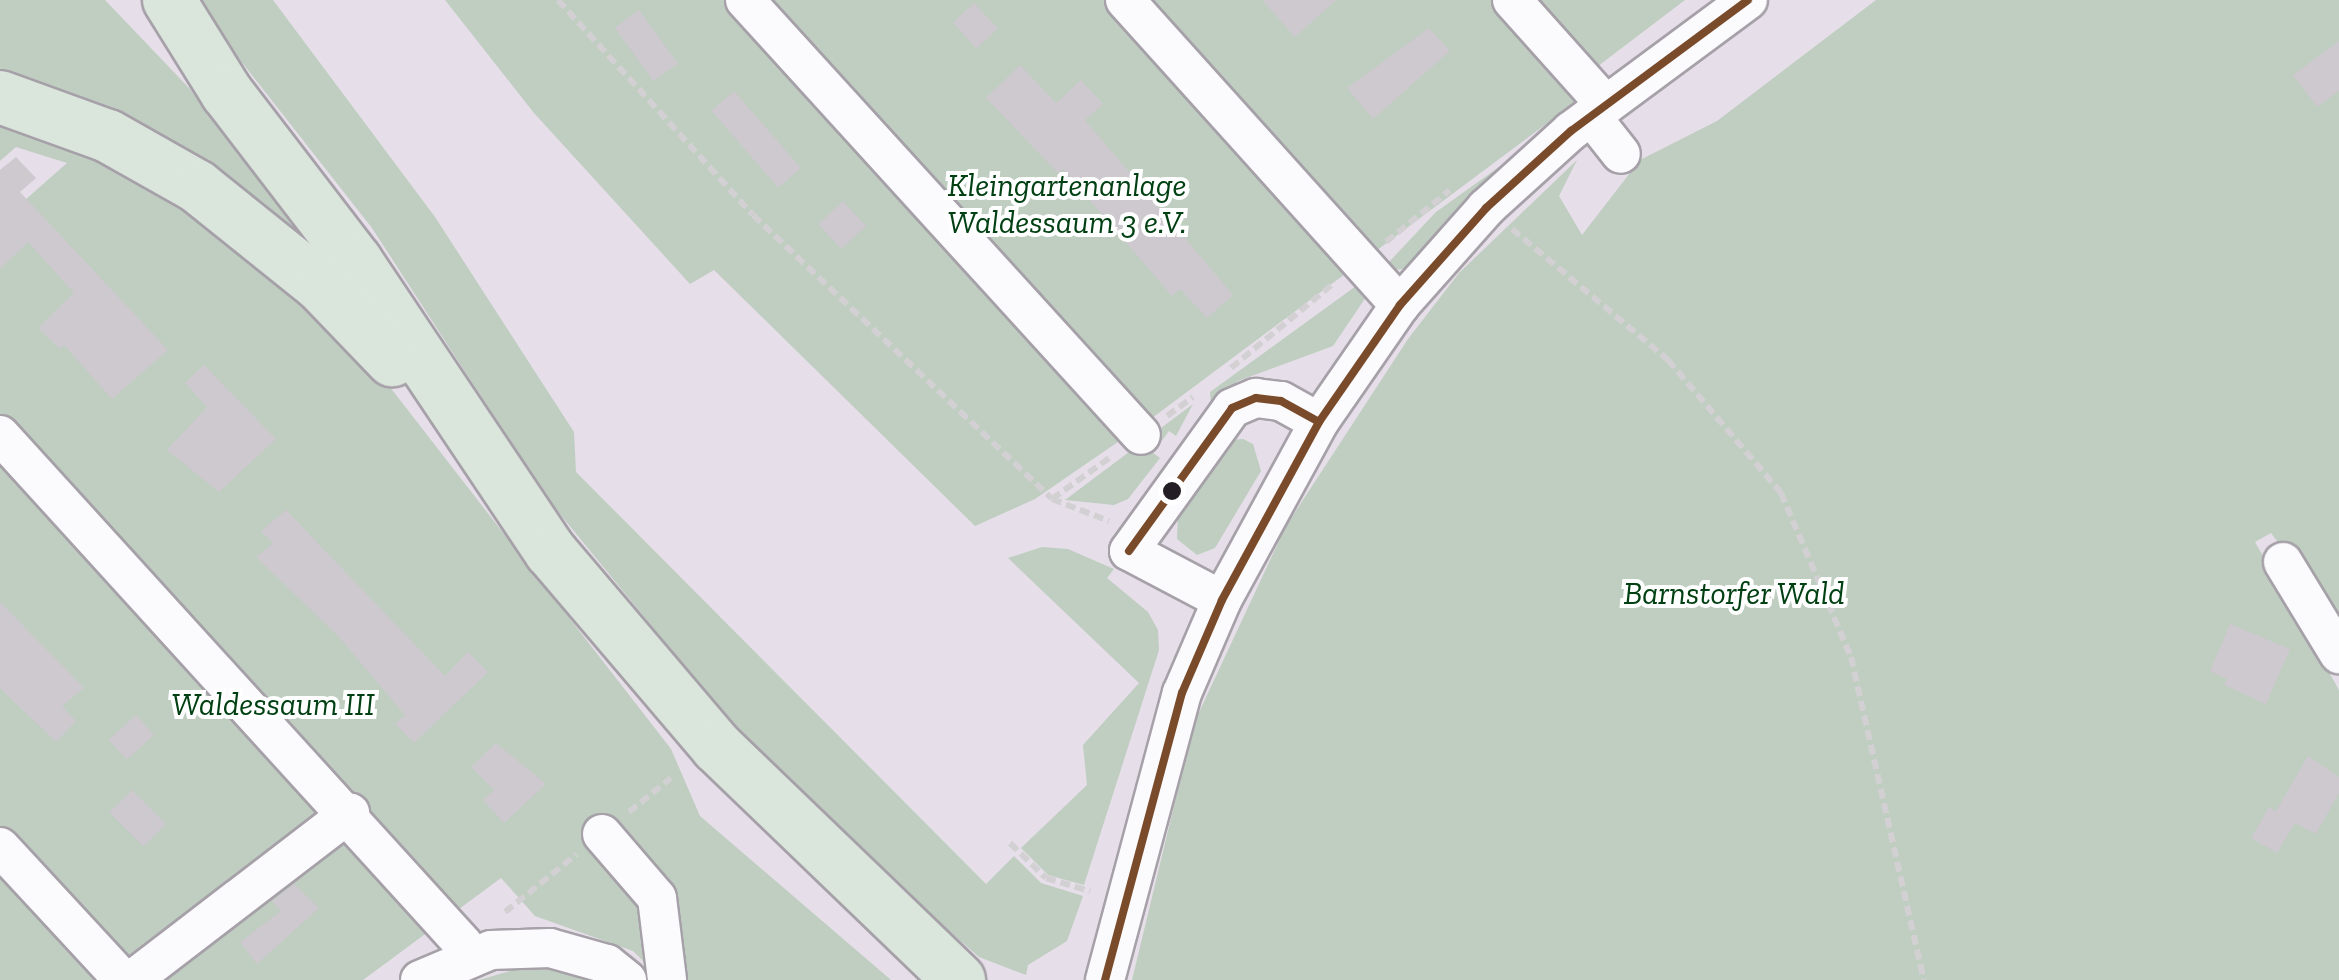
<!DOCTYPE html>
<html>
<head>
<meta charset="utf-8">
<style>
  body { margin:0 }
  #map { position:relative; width:2339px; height:980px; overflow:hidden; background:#e6dee8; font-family:"Zilla Slab",serif }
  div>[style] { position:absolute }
  .green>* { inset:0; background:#bfcec1 }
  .building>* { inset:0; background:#cec8cf; transform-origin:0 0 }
  .path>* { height:6px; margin-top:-3px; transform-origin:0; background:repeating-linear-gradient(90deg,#d2d0d2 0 10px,transparent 0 15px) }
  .roads { filter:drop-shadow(2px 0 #a6a0a8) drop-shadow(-2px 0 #a6a0a8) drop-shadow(0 2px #a6a0a8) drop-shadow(0 -2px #a6a0a8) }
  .minor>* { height:38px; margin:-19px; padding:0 19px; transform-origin:19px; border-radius:19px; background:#fbfafc }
  .highway>* { height:52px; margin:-26px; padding:0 26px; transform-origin:26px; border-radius:26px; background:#dae6dc }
  .bus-1>* { height:8px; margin:-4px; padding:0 4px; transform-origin:4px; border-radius:4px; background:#7a4b2a }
  .dots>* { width:28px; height:28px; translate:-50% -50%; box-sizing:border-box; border:5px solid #fff; border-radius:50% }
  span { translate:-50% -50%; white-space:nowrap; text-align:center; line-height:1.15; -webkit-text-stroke:8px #fff; paint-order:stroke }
  .park-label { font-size:32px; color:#004012; font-style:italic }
</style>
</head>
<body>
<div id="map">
  <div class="green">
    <div style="clip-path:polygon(0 0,105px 0,189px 88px,332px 268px,0 81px)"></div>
    <div style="clip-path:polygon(193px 0,273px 0,435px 217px,574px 432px,576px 472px,986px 884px,1014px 856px,1041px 883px,1083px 896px,1067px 941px,1028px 965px,1026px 975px,979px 957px,871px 863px,726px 717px,546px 497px,372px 228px)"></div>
    <div style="clip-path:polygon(445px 0,1685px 0,1581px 79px,1577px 101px,1144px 424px,1035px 499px,975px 526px,714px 270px,690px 284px,534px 113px)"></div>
    <div style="clip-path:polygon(1876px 0,2339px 0,2339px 624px,2271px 533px,2255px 542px,2339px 690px,2339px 980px,1132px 980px,1194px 723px,1286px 526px,1408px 339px,1459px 273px,1577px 160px,1559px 196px,1582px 235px,1640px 160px,1717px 121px)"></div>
    <div style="clip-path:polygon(0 117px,95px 148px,230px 223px,386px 382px,671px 749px,700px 816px,891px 980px,663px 980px,633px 951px,535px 916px,501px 878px,363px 980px,0 980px,0 222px,67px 163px,16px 147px,0 161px)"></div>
    <div style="clip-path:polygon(1520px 152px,1412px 268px,1394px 270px,1388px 263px,1436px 212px)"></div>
    <div style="clip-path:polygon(1356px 286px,1366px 297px,1333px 346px,1238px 381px,1211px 406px,1210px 392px)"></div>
    <div style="clip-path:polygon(1193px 404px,1176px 436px,1169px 431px,1153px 453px,1160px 458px,1128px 499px,1114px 505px,1065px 500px)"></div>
    <div style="clip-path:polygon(1243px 439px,1253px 444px,1261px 471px,1215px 548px,1197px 555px,1177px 539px,1178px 510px,1229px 440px)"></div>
    <div style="clip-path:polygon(1042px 547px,1068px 549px,1114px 569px,1107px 578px,1148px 612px,1158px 630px,1159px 650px,1084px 885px,1048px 875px,1021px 848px,1087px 785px,1083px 745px,1139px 683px,1008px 558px)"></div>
    <div style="clip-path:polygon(567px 966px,598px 980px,479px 980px,524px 967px)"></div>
  </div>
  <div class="building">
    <div style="clip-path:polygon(1262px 0,1336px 0,1295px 37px)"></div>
    <div style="left:974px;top:3px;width:35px;height:29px;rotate:47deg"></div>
    <div style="left:639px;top:10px;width:66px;height:30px;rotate:54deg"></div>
    <div style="clip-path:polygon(1429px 28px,1450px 51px,1373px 119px,1347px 88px)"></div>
    <div style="clip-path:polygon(2339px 41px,2339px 91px,2317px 107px,2293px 75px)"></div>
    <div style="clip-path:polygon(1020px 65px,1056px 103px,1081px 80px,1103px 104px,1085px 120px,1233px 295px,1207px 318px,1180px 289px,1172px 296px,1063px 169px,1058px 173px,986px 98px)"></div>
    <div style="left:734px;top:91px;width:102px;height:30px;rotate:49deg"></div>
    <div style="clip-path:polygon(16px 157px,36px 178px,20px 192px,168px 350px,112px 399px,64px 345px,60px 349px,38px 328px,74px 293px,28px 242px,0 269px,0 170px)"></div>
    <div style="left:843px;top:201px;width:34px;height:34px;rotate:47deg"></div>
    <div style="clip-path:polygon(204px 365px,276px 439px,219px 492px,167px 450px,207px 407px,185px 383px)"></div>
    <div style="clip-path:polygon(286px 510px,445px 676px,468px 652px,488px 672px,414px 743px,395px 724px,405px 715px,338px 636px,256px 557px,273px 543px,261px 531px)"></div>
    <div style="clip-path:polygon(0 602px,84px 688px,62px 706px,76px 721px,56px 742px,0 688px)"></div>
    <div style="clip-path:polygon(2230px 624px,2290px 649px,2266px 704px,2224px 685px,2227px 679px,2210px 671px)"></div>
    <div style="left:136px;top:715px;width:27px;height:37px;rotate:48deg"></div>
    <div style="clip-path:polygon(496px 743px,546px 784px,504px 823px,483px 800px,494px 790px,471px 767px)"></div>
    <div style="clip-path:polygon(2308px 756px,2339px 777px,2339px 793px,2316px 834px,2295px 823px,2277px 853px,2251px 838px,2269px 807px,2276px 811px)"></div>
    <div style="left:132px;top:790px;width:48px;height:32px;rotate:45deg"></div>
    <div style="clip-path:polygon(294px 884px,319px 908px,257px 964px,240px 942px,281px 911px,272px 901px)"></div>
  </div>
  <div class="path">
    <div style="left:558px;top:0;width:290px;rotate:47.8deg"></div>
    <div style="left:753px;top:215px;width:412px;rotate:43.5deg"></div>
    <div style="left:1052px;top:499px;width:61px;rotate:21.1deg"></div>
    <div style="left:1512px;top:229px;width:204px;rotate:40deg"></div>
    <div style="left:1668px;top:360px;width:175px;rotate:49.6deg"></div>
    <div style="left:1781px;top:493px;width:178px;rotate:66.9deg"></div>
    <div style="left:1851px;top:657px;width:331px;rotate:77.3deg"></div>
    <div style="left:1386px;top:242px;width:82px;rotate:-39.1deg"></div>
    <div style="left:1231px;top:368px;width:132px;rotate:-39.5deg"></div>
    <div style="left:1167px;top:416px;width:32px;rotate:-36deg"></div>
    <div style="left:1052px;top:499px;width:74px;rotate:-35.6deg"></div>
    <div style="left:629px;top:812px;width:54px;rotate:-39deg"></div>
    <div style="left:1010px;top:843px;width:50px;rotate:44.2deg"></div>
    <div style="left:1046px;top:878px;width:46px;rotate:16.5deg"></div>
    <div style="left:505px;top:912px;width:92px;rotate:-38.9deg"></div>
  </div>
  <div class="roads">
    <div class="minor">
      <div style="left:745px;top:0;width:588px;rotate:47.69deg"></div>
      <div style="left:1125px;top:0;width:411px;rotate:48deg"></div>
      <div style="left:1512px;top:0;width:141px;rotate:48.2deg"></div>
      <div style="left:1591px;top:116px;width:48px;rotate:51.7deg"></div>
      <div style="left:0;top:435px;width:689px;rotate:47.7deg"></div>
      <div style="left:2283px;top:562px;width:108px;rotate:58.7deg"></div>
      <div style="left:1222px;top:600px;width:105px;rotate:-152.2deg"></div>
      <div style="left:1129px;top:551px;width:176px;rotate:-54.2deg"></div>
      <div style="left:1232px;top:408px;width:26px;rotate:-23deg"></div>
      <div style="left:1256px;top:398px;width:25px;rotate:7deg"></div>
      <div style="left:1281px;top:401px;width:43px;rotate:28.9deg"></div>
      <div style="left:602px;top:834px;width:84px;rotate:49.3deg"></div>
      <div style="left:657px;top:898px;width:83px;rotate:83deg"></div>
      <div style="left:0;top:847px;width:181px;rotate:47.2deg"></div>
      <div style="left:132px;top:980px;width:275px;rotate:-37.5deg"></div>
      <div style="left:420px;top:980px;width:77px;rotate:-22.9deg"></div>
      <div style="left:491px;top:950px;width:59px;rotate:-1.9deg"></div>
      <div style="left:550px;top:948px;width:59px;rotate:15.7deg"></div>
      <div style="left:607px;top:964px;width:26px;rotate:39deg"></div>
      <div style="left:1105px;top:980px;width:297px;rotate:-75deg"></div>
      <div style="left:1182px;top:693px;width:101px;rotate:-66.7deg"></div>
      <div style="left:1222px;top:600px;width:203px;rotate:-61.4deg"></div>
      <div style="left:1319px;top:422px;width:142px;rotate:-55.3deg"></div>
      <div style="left:1400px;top:305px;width:130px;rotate:-48.4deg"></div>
      <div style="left:1486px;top:208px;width:115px;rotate:-42.2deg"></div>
      <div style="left:1571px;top:131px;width:220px;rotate:-36.5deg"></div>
    </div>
    <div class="highway">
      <div style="left:169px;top:0;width:110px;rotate:58.1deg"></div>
      <div style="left:227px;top:93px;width:212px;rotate:52.5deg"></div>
      <div style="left:356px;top:261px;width:350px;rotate:56.2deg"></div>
      <div style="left:551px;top:552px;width:256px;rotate:49.6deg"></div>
      <div style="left:717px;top:747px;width:336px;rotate:43.9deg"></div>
      <div style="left:0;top:97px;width:115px;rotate:19.9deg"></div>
      <div style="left:108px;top:136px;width:103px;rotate:29.5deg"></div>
      <div style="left:198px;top:187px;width:158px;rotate:38.8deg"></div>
      <div style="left:321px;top:286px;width:103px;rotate:46.2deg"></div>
    </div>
  </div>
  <div class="bus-1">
    <div style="left:1129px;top:551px;width:176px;rotate:-54.2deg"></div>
    <div style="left:1232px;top:408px;width:26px;rotate:-23deg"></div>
    <div style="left:1256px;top:398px;width:25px;rotate:7deg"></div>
    <div style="left:1281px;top:401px;width:43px;rotate:28.9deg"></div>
    <div style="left:1105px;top:980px;width:297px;rotate:-75deg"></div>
    <div style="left:1182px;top:693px;width:101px;rotate:-66.7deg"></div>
    <div style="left:1222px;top:600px;width:203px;rotate:-61.4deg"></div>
    <div style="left:1319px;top:422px;width:142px;rotate:-55.3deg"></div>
    <div style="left:1400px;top:305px;width:130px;rotate:-48.4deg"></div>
    <div style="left:1486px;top:208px;width:115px;rotate:-42.2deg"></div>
    <div style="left:1571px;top:131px;width:220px;rotate:-36.5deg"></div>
  </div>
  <div class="dots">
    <div style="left:1172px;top:491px;background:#231e24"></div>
  </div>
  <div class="park-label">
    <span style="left:1067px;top:204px">Kleingartenanlage<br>Waldessaum 3 e.V.</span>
    <span style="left:1734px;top:593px">Barnstorfer Wald</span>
    <span style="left:273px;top:704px">Waldessaum III</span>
  </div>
</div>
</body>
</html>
